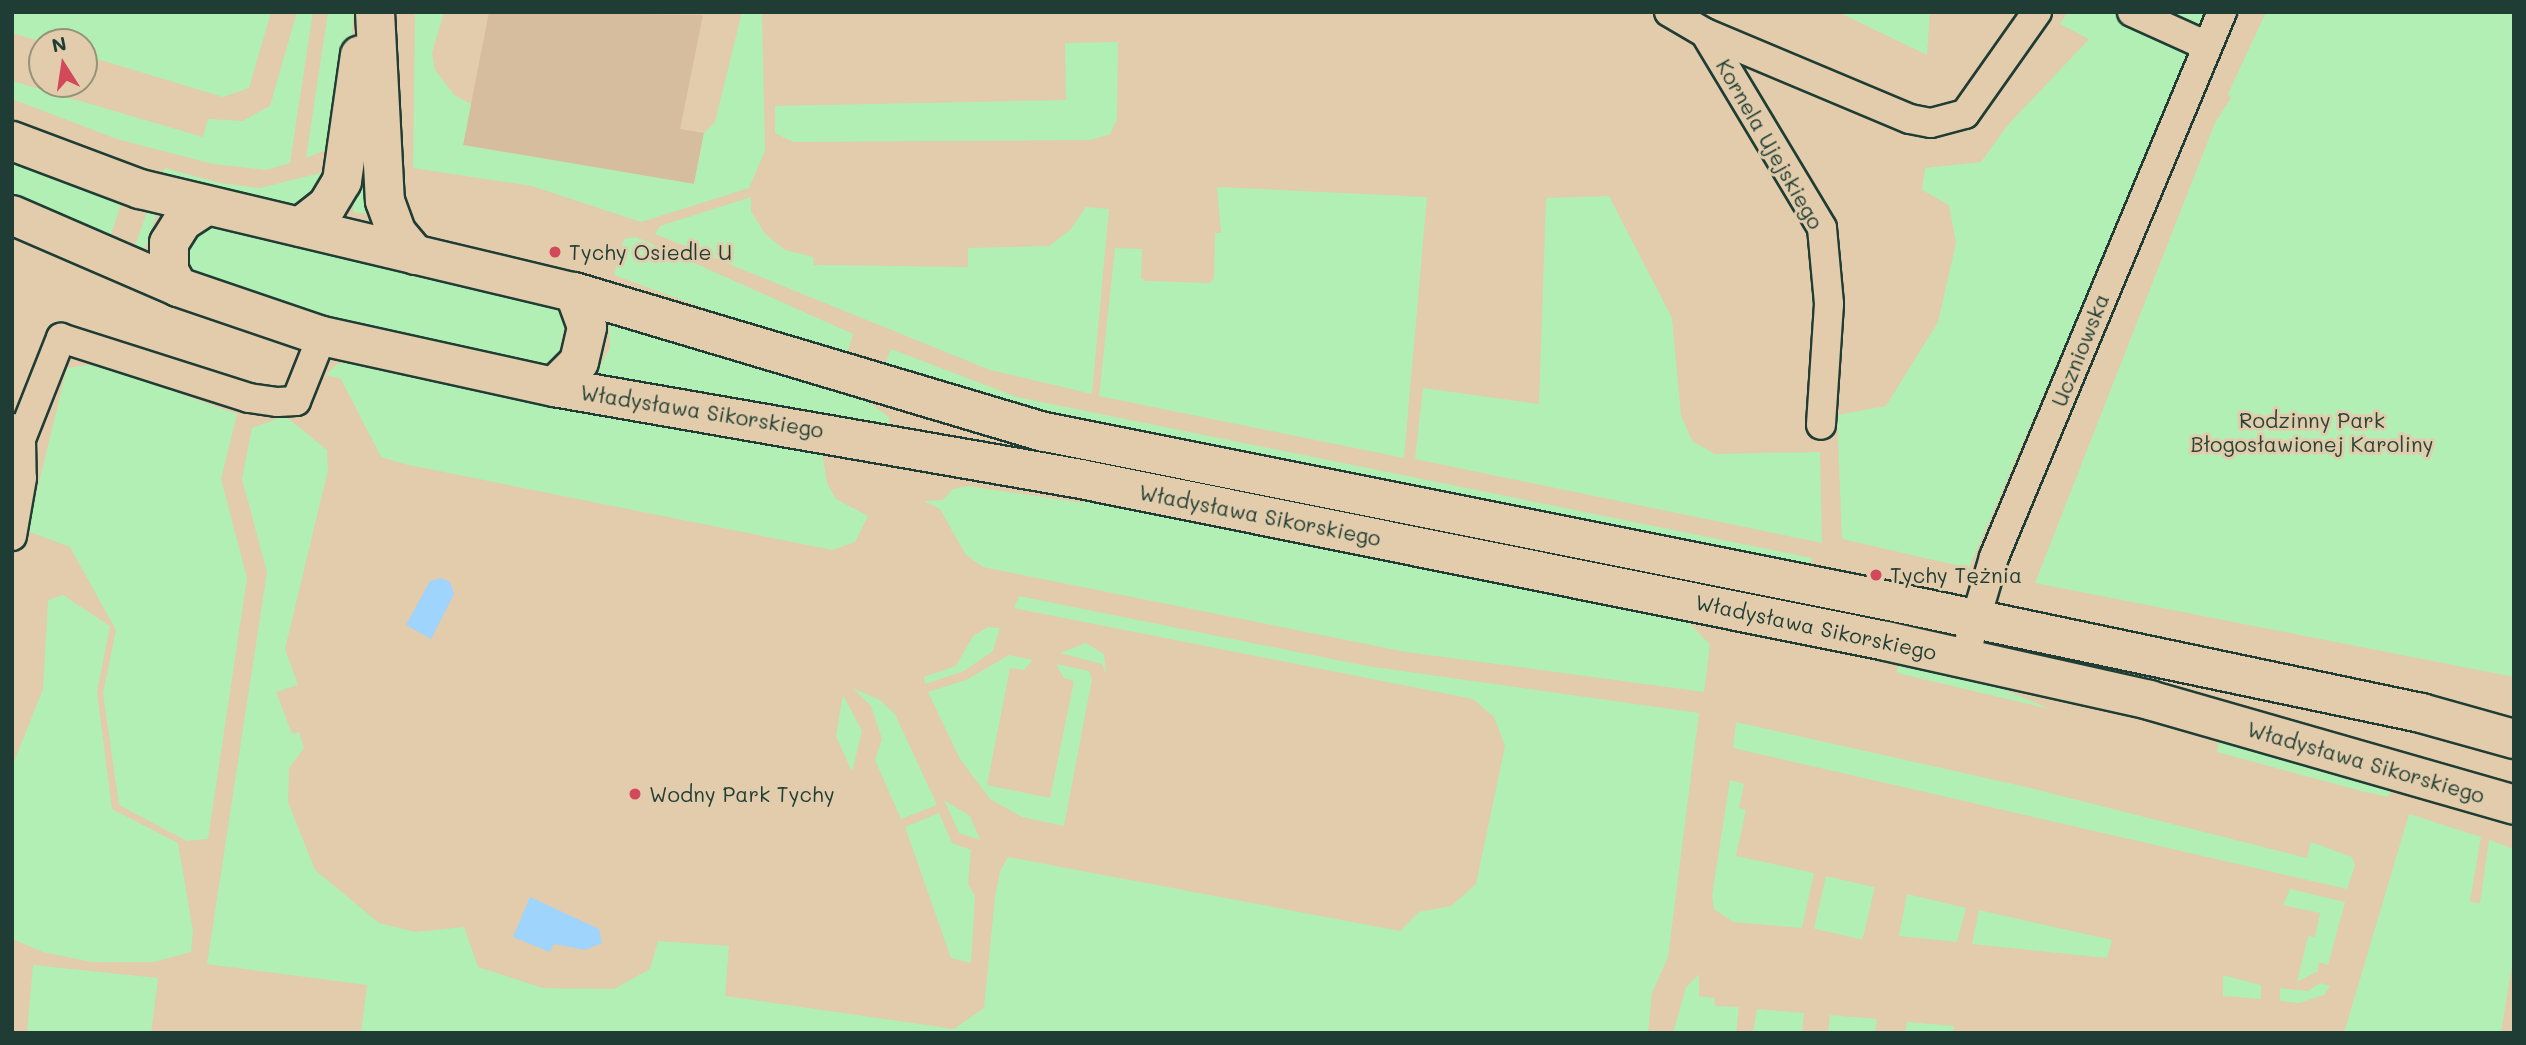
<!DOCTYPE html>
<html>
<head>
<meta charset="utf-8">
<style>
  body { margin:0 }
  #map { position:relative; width:2526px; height:1045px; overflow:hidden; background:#e2ccab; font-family:Mali,sans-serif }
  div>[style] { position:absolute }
  .built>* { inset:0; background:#d5bd9d }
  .green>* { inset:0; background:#b1efb5; transform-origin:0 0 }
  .water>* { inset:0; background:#9fd4fd }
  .roads { filter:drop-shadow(2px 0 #1f3d34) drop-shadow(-2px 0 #1f3d34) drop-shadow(0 2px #1f3d34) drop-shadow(0 -2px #1f3d34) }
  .street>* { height:28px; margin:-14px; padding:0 14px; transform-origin:14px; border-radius:14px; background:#e2ccab }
  .secondary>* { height:38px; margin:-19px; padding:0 19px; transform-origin:19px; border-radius:19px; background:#e2ccab }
  .dots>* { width:19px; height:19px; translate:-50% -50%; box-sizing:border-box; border:4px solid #e2ccab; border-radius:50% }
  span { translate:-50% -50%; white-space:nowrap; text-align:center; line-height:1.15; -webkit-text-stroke:6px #e2ccab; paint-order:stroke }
  .street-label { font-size:21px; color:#1f3d34 }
  .poi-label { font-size:21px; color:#1f3d34 }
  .left { translate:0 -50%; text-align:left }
  .park-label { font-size:21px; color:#26463a }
  .frame { position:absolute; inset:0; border:14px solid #1f3d34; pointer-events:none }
  .north { position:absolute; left:28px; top:28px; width:70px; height:70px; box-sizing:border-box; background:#e2ccab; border:2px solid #94937b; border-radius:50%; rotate:348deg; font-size:19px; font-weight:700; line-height:28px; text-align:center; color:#1f3d34 }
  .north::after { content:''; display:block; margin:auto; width:24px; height:32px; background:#d1495b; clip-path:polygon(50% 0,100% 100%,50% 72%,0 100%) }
</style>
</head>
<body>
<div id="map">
  <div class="built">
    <div style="clip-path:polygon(489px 12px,703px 15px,680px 129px,704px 133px,694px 184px,463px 145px)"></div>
  </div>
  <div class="green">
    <div style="clip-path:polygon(12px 12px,271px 12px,249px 88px,223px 97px,84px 55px,84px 42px,43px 42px,12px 33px)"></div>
    <div style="clip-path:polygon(297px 12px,313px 12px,290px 163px,266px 170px,213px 164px,117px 139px,12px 99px,12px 81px,203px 137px,208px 119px,242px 121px,270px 106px)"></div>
    <div style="clip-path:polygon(328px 12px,354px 12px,341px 144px,306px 158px)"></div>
    <div style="clip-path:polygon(415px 12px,444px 12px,432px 53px,435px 70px,454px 95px,471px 104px,463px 145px,694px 184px,704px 133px,715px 122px,742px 12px,762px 12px,765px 151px,749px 188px,641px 222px,532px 186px,413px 168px)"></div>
    <div style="clip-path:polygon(1838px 12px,1930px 12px,1927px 55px)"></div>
    <div style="clip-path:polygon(2067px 12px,2208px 12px,1969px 568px,1842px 539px,1837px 415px,1886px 406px,1938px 322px,1956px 243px,1949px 205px,1922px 190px,1925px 168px,1981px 162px,2007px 126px,2089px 39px,2060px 24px)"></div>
    <div style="clip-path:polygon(2266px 12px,2514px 12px,2514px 677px,2035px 583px,2215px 123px,2231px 98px,2228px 94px)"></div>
    <div style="clip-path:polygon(1118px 42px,1117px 119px,1110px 134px,1090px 140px,793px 142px,775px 133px,775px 106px,1066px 100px,1065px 43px)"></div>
    <div style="clip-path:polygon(12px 154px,123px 198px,109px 241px,12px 195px)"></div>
    <div style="clip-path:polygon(165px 168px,220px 183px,260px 188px,332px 170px,330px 180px,300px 204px,281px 207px,159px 178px)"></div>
    <div style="clip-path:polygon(354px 172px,373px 175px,368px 214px,353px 212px)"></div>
    <div style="clip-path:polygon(1217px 187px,1427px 197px,1404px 458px,1099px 396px,1115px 248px,1142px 249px,1141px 278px,1145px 281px,1210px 283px,1214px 278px,1215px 233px,1221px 233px)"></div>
    <div style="clip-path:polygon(1609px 196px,1672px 318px,1681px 415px,1692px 441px,1715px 454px,1820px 452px,1822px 543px,1415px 459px,1423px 388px,1539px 404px,1546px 198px)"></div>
    <div style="clip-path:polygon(751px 197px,751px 211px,765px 234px,785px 250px,813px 257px,814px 265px,968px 267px,968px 248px,1049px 246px,1070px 230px,1086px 207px,1109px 209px,1092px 394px,990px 370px,655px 234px,660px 226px)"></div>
    <div style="clip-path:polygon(148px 209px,156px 215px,147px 244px,141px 252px,133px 251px)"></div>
    <div style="clip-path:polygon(205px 222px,553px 302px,565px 323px,558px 357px,530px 370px,329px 324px,188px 275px,185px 232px)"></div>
    <div style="clip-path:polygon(636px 237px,853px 334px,845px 360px,614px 275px,624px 239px)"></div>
    <div style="clip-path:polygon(617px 321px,858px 395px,889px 417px,890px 427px,600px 384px,599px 369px,610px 347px,609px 327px)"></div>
    <div style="clip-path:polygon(891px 349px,1017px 397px,1812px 558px,1808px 574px,1099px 429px,882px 372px)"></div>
    <div style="clip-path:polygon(352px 361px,821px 446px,827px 483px,836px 499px,868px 516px,855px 542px,832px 550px,404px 464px,381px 457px,341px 379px,326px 375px,337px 364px)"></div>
    <div style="clip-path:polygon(96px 364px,237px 414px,221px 479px,247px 578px,208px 839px,187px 841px,119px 805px,103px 693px,116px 630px,70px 547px,27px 531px,67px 368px)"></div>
    <div style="clip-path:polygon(285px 416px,327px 450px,328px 470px,285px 649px,298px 685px,276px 692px,292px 734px,299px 732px,304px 748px,289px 768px,288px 802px,315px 870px,379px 923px,416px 932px,464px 927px,478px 967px,543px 988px,614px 989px,650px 969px,658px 941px,729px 946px,725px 996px,954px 1029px,984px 1008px,995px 897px,1000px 871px,1008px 857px,1400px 931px,1419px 912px,1451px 906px,1476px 884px,1505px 746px,1494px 717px,1473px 699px,1014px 608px,1019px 596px,1367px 666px,1699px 713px,1668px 957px,1652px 993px,1648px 1033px,361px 1033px,367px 985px,207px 964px,267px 572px,242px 479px,252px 428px)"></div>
    <div style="clip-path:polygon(968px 486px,1083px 503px,1085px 495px,1685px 618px,1710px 645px,1704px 692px,1406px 652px,983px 567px,966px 555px,940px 509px,924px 501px,943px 500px,953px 489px)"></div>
    <div style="clip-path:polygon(63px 595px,110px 626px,97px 692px,112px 809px,178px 843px,193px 931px,191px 952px,154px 962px,91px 962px,43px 952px,12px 939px,12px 767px,43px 689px,48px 600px)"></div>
    <div style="clip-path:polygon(988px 627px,1000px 628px,993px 651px,964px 671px,925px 684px,924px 677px,956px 666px,973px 636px)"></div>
    <div style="clip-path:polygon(1086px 643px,1104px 654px,1106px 674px,1102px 664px,1060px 653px)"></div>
    <div style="clip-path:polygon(1009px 655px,1033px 660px,1024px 670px,1010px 668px,987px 785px,1050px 798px,1074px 681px,1064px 678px,1056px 664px,1089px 671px,1092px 679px,1064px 826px,1022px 817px,990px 799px,960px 759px,928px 692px,966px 680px)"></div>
    <div style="clip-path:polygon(1899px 657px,1968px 674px,2050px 709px,1897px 673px)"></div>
    <div style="clip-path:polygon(853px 688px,880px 700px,895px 714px,937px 805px,901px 819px,875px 760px,882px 739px,871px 706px)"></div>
    <div style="clip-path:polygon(843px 695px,862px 731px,852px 772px,836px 736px)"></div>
    <div style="clip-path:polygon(1736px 722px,2026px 787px,2307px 858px,2311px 842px,2352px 857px,2355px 865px,2347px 889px,1733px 748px)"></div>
    <div style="clip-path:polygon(2219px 740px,2393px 787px,2388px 797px,2365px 792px,2217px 752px)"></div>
    <div style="clip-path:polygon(1730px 780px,1744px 784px,1739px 808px,1746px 810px,1736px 856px,1814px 873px,1802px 928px,1733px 922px,1714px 909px,1712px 895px)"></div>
    <div style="clip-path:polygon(944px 800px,970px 816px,980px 840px,959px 833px)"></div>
    <div style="clip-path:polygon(939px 813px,952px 843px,971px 850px,968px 884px,975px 896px,971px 963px,951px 958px,905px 827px)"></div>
    <div style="clip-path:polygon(2409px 814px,2481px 837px,2470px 902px,2480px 903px,2489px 840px,2514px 849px,2514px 953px,2501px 1033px,2344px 1033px)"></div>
    <div style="left:1826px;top:876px;width:50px;height:54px;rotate:13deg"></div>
    <div style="clip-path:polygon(2290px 889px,2345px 902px,2328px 965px,2319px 962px,2318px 971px,2297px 982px,2308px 936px,2315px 937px,2320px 913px,2283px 905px)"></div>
    <div style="clip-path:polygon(1907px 894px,1966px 908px,1957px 942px,1899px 936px)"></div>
    <div style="clip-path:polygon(1979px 910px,2112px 940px,2107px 958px,1972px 944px)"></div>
    <div style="clip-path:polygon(33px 965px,158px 978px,151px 1033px,27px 1033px)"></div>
    <div style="clip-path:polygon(1699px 974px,1699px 996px,1714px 998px,1715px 1006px,1739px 1007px,1736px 1033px,1673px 1033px,1686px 987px)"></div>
    <div style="clip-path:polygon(2223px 975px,2261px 985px,2261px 999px,2223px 996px)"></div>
    <div style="clip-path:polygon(2320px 983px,2330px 986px,2324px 995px,2299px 1003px,2280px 1001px,2280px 988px,2308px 991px)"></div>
    <div style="clip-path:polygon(1757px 1009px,1804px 1013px,1802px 1033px,1753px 1033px)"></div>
    <div style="clip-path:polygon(1830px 1015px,1877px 1019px,1875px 1033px,1828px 1033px)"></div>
    <div style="clip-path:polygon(1907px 1022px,1954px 1026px,1953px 1033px,1905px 1033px)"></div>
  </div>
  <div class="water">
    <div style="clip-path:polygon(441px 578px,450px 582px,454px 594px,431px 639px,406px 625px,430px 581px)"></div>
    <div style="clip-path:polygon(530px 897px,599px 929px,602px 943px,585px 950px,554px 944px,550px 952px,513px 937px)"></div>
  </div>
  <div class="roads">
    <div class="street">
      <div style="left:1669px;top:12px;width:42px;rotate:30.3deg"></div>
      <div style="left:1705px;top:33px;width:227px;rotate:59deg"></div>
      <div style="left:1822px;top:228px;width:76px;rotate:84.7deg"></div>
      <div style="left:1829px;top:304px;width:121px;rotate:93.8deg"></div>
      <div style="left:2132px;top:12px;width:80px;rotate:24.3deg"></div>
      <div style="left:1705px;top:33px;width:222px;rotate:22.8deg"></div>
      <div style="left:1910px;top:119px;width:21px;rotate:11deg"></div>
      <div style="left:1931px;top:123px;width:35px;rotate:-15deg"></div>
      <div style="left:1965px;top:114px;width:125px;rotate:-54.8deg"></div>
      <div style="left:12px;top:428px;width:14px;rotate:51deg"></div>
      <div style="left:21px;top:439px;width:39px;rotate:89deg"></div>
      <div style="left:22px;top:478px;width:59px;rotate:99.8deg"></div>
      <div style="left:21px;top:439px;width:109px;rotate:-68.4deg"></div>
      <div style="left:61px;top:338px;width:197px;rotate:17.7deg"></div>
      <div style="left:249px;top:398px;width:29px;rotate:8deg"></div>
      <div style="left:278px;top:402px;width:18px;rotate:-3deg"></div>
      <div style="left:296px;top:401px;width:70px;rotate:-68.2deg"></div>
      <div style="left:1964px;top:659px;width:106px;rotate:-73.6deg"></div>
      <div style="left:1994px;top:557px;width:591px;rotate:-67.3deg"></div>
    </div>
    <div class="secondary">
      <div style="left:375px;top:12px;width:189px;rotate:87deg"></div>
      <div style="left:385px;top:201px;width:33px;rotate:70deg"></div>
      <div style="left:396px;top:232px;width:30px;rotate:50deg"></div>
      <div style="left:12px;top:141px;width:137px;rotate:20.6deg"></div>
      <div style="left:140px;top:189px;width:446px;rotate:13.4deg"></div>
      <div style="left:574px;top:292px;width:491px;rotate:16.6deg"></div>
      <div style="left:1045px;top:432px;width:866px;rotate:11.32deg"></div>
      <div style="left:1894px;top:602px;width:539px;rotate:11.89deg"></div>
      <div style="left:2421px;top:713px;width:97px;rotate:15.6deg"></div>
      <div style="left:12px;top:215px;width:181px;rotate:23.4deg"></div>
      <div style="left:178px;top:287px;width:152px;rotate:18.8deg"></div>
      <div style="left:322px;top:336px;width:238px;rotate:12.4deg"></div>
      <div style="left:554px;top:387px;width:535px;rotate:9.9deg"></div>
      <div style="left:1081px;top:479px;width:821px;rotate:11.38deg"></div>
      <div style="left:1886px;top:641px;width:270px;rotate:12.6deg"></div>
      <div style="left:2149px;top:700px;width:380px;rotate:16deg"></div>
      <div style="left:300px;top:227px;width:34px;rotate:-38deg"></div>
      <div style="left:327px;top:206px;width:29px;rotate:-59deg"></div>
      <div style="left:342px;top:181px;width:127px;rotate:-81.9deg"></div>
      <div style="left:178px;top:287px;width:18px;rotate:-119deg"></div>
      <div style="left:169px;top:271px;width:28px;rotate:-90deg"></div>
      <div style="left:169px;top:243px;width:26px;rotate:-58deg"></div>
      <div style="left:183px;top:221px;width:27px;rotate:-33deg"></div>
      <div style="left:554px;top:387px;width:35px;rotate:-45deg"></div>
      <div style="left:579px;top:362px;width:36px;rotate:-77deg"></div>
      <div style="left:587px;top:327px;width:37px;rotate:-110deg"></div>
    </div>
  </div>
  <div class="dots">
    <div style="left:555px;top:252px;background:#d1495b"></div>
    <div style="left:1876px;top:575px;background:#d1495b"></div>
    <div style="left:635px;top:794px;background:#d1495b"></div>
  </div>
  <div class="street-label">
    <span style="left:1770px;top:144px;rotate:60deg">Kornela Ujejskiego</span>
    <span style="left:2080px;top:350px;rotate:-68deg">Uczniowska</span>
    <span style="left:702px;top:411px;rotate:9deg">Władysława Sikorskiego</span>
    <span style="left:1260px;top:515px;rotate:11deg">Władysława Sikorskiego</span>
    <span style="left:1816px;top:627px;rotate:12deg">Władysława Sikorskiego</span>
    <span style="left:2366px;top:762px;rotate:16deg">Władysława Sikorskiego</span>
  </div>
  <div class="poi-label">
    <span class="left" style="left:569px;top:252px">Tychy Osiedle U</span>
    <span class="left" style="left:1890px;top:575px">Tychy Tężnia</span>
    <span class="left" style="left:649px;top:794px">Wodny Park Tychy</span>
  </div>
  <div class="park-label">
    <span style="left:2312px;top:432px">Rodzinny Park<br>Błogosławionej Karoliny</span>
  </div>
  <div class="frame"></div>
  <div class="north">N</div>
</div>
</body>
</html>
